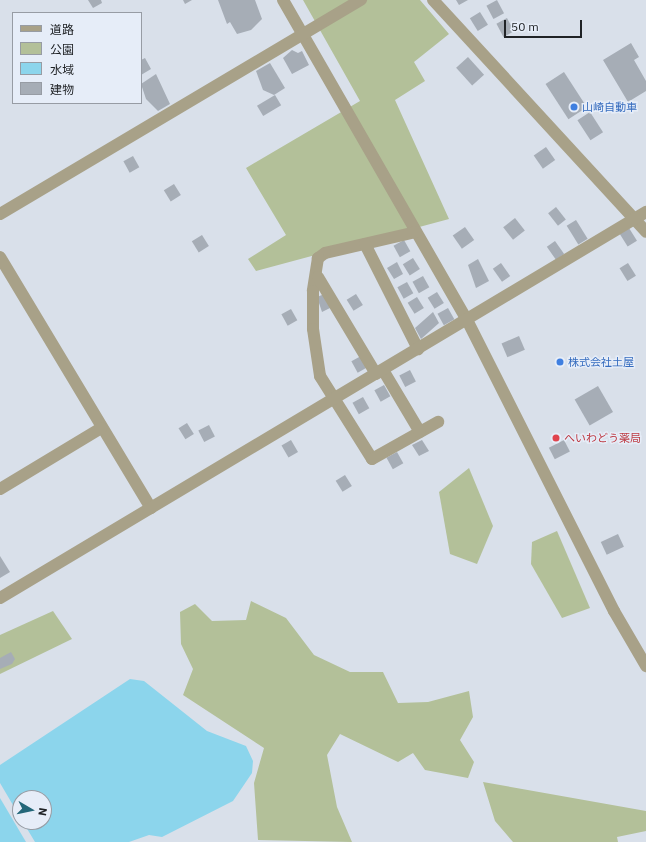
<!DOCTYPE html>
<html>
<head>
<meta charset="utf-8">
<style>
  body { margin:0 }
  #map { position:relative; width:646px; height:842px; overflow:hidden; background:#d9e0ea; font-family:"IBM Plex Sans","Noto Sans JP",sans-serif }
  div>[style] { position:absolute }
  .green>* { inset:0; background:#b3c099 }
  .water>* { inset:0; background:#8cd5ec }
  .building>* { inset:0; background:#a6adb6; transform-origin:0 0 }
  .minor>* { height:12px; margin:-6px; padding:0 6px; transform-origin:6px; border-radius:6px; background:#a8a188 }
  .dots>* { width:11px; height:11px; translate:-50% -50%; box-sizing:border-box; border:2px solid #e6edf8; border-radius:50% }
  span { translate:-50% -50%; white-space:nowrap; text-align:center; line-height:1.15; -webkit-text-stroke:3px #e6edf8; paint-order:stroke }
  .shop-label { font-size:11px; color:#366cbe }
  .left { translate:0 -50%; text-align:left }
  .health-label { font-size:11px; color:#be3a42 }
  .legend { position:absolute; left:12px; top:12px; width:130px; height:92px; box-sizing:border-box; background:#e6edf8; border:1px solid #979ca4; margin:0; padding:5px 7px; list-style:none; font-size:12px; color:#202326 }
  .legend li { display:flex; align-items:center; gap:8px; height:20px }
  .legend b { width:20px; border:1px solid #979ca4 }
  .north { position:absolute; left:12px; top:790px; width:40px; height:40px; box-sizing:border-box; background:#e6edf8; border:1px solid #979ca4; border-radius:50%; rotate:99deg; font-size:11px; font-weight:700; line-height:16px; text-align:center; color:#202326 }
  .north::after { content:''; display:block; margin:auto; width:14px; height:18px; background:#246779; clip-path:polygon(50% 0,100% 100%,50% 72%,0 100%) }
  .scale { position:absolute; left:504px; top:20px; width:78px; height:18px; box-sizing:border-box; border:2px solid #202326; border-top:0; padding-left:5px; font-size:12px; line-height:14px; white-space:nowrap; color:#202326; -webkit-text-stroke:3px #e6edf8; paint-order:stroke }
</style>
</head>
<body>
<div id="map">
  <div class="green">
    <div style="clip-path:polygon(303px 0,420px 0,449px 34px,414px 62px,425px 81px,395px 100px,449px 219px,256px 271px,248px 259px,286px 235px,246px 168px,360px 101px)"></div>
    <div style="clip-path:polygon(469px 468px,493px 526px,477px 564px,450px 554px,439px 492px)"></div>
    <div style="clip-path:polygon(557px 531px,590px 608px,562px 618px,531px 564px,532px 542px)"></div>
    <div style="clip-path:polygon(251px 601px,286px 618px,314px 655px,350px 672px,383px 672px,398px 703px,428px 702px,469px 691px,473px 717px,460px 740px,474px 762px,468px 778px,425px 770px,413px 753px,398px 762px,340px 734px,327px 755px,337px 807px,352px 842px,258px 840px,254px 783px,264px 748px,183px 695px,193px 669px,181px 644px,180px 612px,195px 604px,212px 621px,246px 620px)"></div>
    <div style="clip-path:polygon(53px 611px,72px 639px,0 674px,0 635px)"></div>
    <div style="clip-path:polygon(483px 782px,646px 811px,646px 831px,617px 837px,618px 842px,513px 842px,495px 821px)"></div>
  </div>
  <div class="water">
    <div style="clip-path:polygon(130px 679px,144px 681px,207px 731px,246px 746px,253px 761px,252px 773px,233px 801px,162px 837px,149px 835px,129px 842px,35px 842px,23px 822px,44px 822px,44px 798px,20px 798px,20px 817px,0 783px,0 765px)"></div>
    <div style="clip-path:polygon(0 798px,26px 842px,0 842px)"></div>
  </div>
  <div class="building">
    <div style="clip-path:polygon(88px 0,101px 0,102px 3px,93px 8px)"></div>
    <div style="clip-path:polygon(183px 0,192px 0,185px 4px)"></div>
    <div style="clip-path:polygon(218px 0,255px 0,262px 19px,251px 30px,237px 34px,230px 22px,227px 24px)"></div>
    <div style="clip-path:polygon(456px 0,468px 0,459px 5px)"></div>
    <div style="left:497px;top:0;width:15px;height:12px;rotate:62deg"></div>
    <div style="left:480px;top:12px;width:15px;height:12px;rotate:58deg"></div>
    <div style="left:507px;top:18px;width:15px;height:12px;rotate:62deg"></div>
    <div style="clip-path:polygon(631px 43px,639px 57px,634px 60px,646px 81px,646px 91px,628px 102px,603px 60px)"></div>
    <div style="clip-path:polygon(292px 50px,298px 53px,302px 51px,309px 65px,292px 74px,283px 58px)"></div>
    <div style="left:468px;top:57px;width:24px;height:16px;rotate:48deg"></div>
    <div style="clip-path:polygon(145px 58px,151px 69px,141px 75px,141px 60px)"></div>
    <div style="clip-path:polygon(270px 63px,285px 88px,274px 95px,263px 90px,256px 71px)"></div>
    <div style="left:564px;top:72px;width:42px;height:22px;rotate:57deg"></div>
    <div style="clip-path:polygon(156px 74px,170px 104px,158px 111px,146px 99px,141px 84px)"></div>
    <div style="left:275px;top:95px;width:12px;height:21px;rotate:59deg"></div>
    <div style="left:590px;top:112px;width:24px;height:15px;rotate:57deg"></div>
    <div style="left:546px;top:147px;width:16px;height:15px;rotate:55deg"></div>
    <div style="left:133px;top:156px;width:13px;height:11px;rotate:61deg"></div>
    <div style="left:174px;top:184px;width:13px;height:12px;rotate:58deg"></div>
    <div style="left:556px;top:207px;width:16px;height:10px;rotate:52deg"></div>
    <div style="left:515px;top:218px;width:16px;height:15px;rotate:52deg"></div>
    <div style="left:576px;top:220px;width:22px;height:11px;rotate:58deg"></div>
    <div style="left:465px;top:227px;width:16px;height:15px;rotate:55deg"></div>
    <div style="left:629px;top:228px;width:15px;height:11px;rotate:58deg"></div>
    <div style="left:202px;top:235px;width:13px;height:12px;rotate:58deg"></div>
    <div style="left:404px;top:240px;width:13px;height:12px;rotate:61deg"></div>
    <div style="left:555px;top:241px;width:16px;height:10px;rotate:55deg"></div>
    <div style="left:413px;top:258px;width:13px;height:12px;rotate:58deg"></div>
    <div style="clip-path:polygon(478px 259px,489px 281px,476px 288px,468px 265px)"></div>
    <div style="clip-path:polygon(397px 262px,403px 274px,394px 279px,387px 268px)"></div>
    <div style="left:501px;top:263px;width:16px;height:10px;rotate:55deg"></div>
    <div style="left:628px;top:263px;width:15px;height:10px;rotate:58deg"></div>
    <div style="left:423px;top:276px;width:13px;height:12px;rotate:61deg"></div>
    <div style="left:407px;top:282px;width:13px;height:11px;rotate:61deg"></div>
    <div style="left:437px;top:292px;width:13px;height:11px;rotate:58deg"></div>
    <div style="clip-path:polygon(327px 293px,334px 306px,322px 312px,317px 297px)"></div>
    <div style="left:356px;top:294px;width:13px;height:11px;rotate:58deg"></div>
    <div style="left:417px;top:297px;width:13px;height:11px;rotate:58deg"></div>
    <div style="left:448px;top:308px;width:13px;height:12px;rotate:61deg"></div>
    <div style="left:291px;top:309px;width:13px;height:11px;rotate:61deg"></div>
    <div style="clip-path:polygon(433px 312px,439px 323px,421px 339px,415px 328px)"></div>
    <div style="left:519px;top:336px;width:15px;height:19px;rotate:67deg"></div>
    <div style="left:361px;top:356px;width:13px;height:11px;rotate:61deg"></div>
    <div style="left:410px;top:370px;width:13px;height:12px;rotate:63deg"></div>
    <div style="left:384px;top:385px;width:13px;height:11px;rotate:61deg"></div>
    <div style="left:598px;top:386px;width:30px;height:27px;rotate:60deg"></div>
    <div style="left:363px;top:397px;width:13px;height:12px;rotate:61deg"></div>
    <div style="left:187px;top:423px;width:13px;height:10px;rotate:58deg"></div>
    <div style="left:209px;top:425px;width:13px;height:12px;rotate:63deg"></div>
    <div style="left:291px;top:440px;width:14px;height:11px;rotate:60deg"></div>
    <div style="clip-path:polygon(422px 440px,429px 451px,419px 456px,412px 445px)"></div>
    <div style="left:564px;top:440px;width:13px;height:17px;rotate:63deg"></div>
    <div style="left:397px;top:452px;width:13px;height:12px;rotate:61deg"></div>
    <div style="left:345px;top:475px;width:13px;height:11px;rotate:58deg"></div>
    <div style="left:618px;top:534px;width:14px;height:19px;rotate:65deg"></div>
    <div style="clip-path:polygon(0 556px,10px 572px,0 578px)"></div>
    <div style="clip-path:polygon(11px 652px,15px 659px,12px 664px,0 669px,0 658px)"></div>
  </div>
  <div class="minor">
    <div style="left:283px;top:0;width:369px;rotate:60.1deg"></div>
    <div style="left:467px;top:320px;width:326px;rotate:63.2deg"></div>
    <div style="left:614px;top:611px;width:64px;rotate:59.8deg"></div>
    <div style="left:433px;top:0;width:315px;rotate:47.4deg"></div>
    <div style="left:0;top:214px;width:420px;rotate:-30.7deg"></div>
    <div style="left:416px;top:232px;width:93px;rotate:167deg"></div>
    <div style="left:325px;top:253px;width:9px;rotate:144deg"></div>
    <div style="left:318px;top:258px;width:33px;rotate:99deg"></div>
    <div style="left:313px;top:291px;width:38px;rotate:90deg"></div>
    <div style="left:313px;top:329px;width:48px;rotate:81.5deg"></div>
    <div style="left:320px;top:376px;width:98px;rotate:57.9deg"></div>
    <div style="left:372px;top:459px;width:76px;rotate:-29.3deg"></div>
    <div style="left:365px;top:244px;width:118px;rotate:63.2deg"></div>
    <div style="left:0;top:257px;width:293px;rotate:59deg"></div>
    <div style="left:318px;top:277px;width:113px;rotate:59.1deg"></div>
    <div style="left:383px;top:370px;width:72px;rotate:59.2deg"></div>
    <div style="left:0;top:489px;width:118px;rotate:-31.1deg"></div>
    <div style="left:0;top:598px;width:753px;rotate:-30.86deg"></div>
  </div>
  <div class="dots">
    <div style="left:574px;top:107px;background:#3f7fe0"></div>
    <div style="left:560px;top:362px;background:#3f7fe0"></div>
    <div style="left:556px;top:438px;background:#e0444e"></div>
  </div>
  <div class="shop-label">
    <span class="left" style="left:582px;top:107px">山崎自動車</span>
    <span class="left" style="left:568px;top:362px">株式会社土屋</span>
  </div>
  <div class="health-label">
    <span class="left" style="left:564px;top:438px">へいわどう薬局</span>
  </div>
  <ul class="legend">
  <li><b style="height:5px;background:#a8a188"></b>道路</li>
  <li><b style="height:11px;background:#b3c099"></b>公園</li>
  <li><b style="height:11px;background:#8cd5ec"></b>水域</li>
  <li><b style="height:11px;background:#a6adb6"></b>建物</li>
  </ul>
  <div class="north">N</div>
  <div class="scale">50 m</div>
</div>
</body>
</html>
